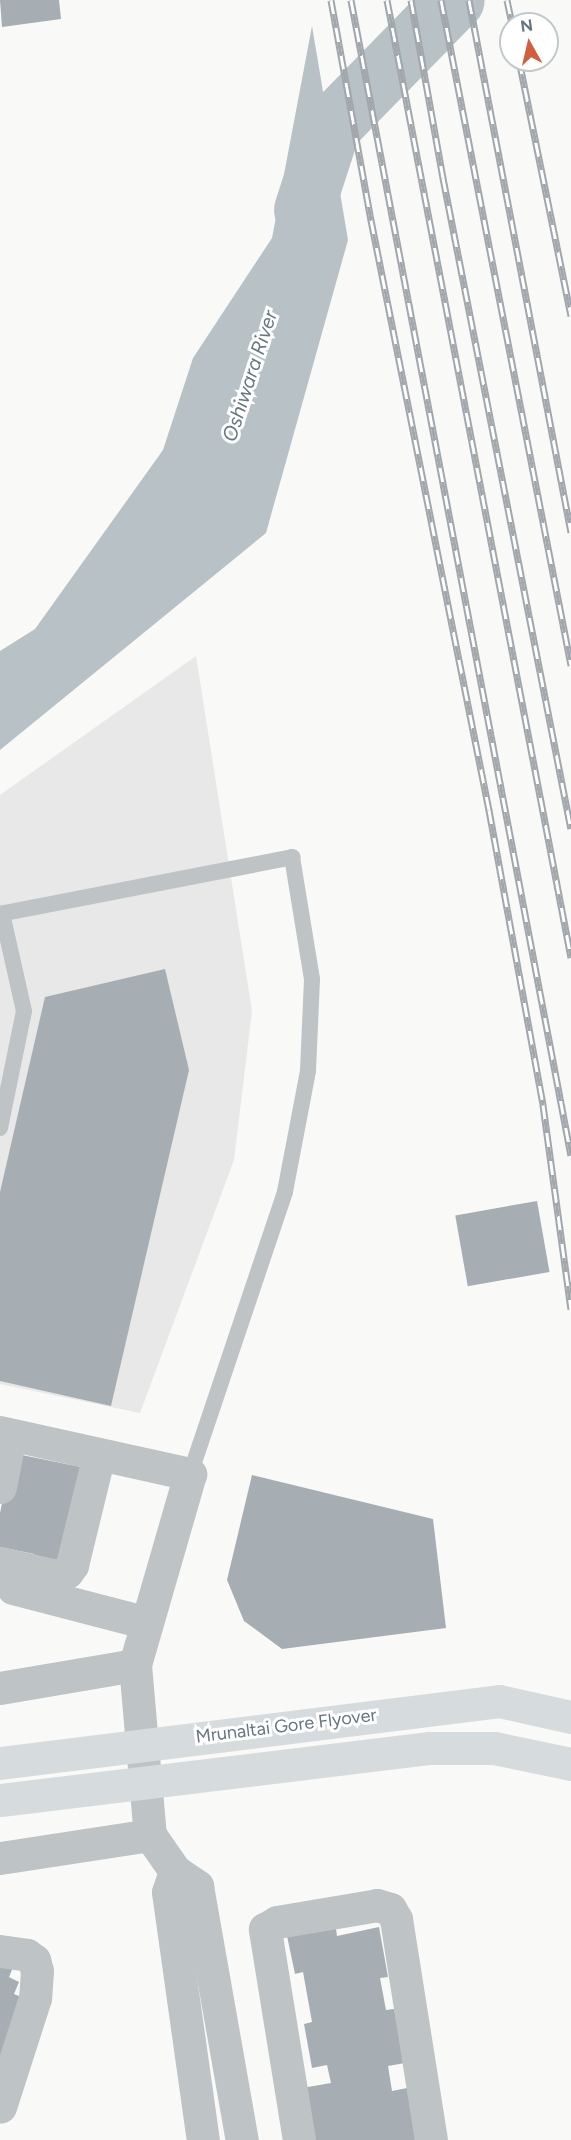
<!DOCTYPE html>
<html>
<head>
<meta charset="utf-8">
<style>
  body { margin:0 }
  #map { position:relative; width:571px; height:2140px; overflow:hidden; background:#f9f9f7; font-family:Figtree,sans-serif }
  div>[style] { position:absolute }
  .built>* { inset:0; background:#e7e8e7 }
  .water>* { inset:0; background:#b8c2c6 }
  .river>* { height:60px; margin:-30px; padding:0 30px; transform-origin:30px; border-radius:30px; background:#b8c2c6 }
  .building>* { inset:0; background:#a6aeb3; transform-origin:0 0 }
  .lane>* { height:16px; margin:-8px; padding:0 8px; transform-origin:8px; border-radius:8px; background:#bec3c6 }
  .street>* { height:33px; margin:-16.5px; padding:0 16.5px; transform-origin:16.5px; border-radius:16.5px; background:#bec3c6 }
  .secondary>* { height:33px; margin:-16.5px; padding:0 16.5px; transform-origin:16.5px; border-radius:16.5px; background:#d6dbde }
  .rail>* { height:7px; margin-top:-3.5px; transform-origin:0; background:repeating-linear-gradient(90deg,#fff 0 14px,#a1a7ac 0 28px); box-sizing:border-box; border-block:2px solid #a1a7ac }
  span { translate:-50% -50%; white-space:nowrap; text-align:center; line-height:1.15; -webkit-text-stroke:6px #fff; paint-order:stroke }
  .street-label { font-size:18px; color:#66757f }
  .water-label { font-size:20px; color:#67797f; font-style:italic }
  .north { position:absolute; left:499px; top:12px; width:60px; height:60px; box-sizing:border-box; background:#fff; border:2px solid #c2c8cc; border-radius:50%; rotate:352deg; font-size:16px; font-weight:700; line-height:24px; text-align:center; color:#66757f }
  .north::after { content:''; display:block; margin:auto; width:21px; height:27px; background:#d15f3f; clip-path:polygon(50% 0,100% 100%,50% 72%,0 100%) }
</style>
</head>
<body>
<div id="map">
  <div class="built">
    <div style="clip-path:polygon(196px 656px,252px 1011px,234px 1160px,140px 1413px,0 1384px,0 795px)"></div>
  </div>
  <div class="water">
    <div style="clip-path:polygon(312px 26px,348px 240px,266px 533px,0 750px,0 651px,35px 629px,163px 450px,193px 358px,272px 238px)"></div>
  </div>
  <div class="river">
    <div style="left:304px;top:210px;width:87px;rotate:-72deg"></div>
    <div style="left:331px;top:127px;width:177px;rotate:-45.7deg"></div>
  </div>
  <div class="building">
    <div style="clip-path:polygon(0 0,59px 0,61px 19px,2px 27px)"></div>
    <div style="clip-path:polygon(165px 969px,189px 1070px,111px 1406px,0 1381px,0 1192px,45px 997px)"></div>
    <div style="left:537px;top:1201px;width:72px;height:83px;rotate:80deg"></div>
    <div style="clip-path:polygon(12px 1453px,81px 1467px,61px 1569px,32px 1563px,34px 1554px,0 1547px,0 1513px)"></div>
    <div style="clip-path:polygon(252px 1475px,433px 1519px,446px 1628px,282px 1649px,244px 1621px,227px 1580px)"></div>
    <div style="clip-path:polygon(335px 1922px,337px 1936px,379px 1927px,388px 1977px,380px 1978px,386px 2010px,394px 2009px,405px 2063px,388px 2066px,392px 2091px,407px 2088px,416px 2140px,312px 2140px,302px 2088px,331px 2083px,327px 2065px,312px 2068px,304px 2024px,312px 2022px,303px 1972px,295px 1974px,286px 1931px)"></div>
    <div style="clip-path:polygon(0 1958px,14px 1965px,9px 1977px,19px 1982px,14px 1994px,31px 2001px,0 2070px)"></div>
  </div>
  <div class="lane">
    <div style="left:0;top:914px;width:298px;rotate:-11deg"></div>
    <div style="left:292px;top:857px;width:124px;rotate:80.7deg"></div>
    <div style="left:312px;top:979px;width:92px;rotate:92.5deg"></div>
    <div style="left:308px;top:1071px;width:123px;rotate:100.8deg"></div>
    <div style="left:285px;top:1192px;width:298px;rotate:108.6deg"></div>
    <div style="left:0;top:1128px;width:119px;rotate:-78.4deg"></div>
    <div style="left:24px;top:1011px;width:100px;rotate:-102.7deg"></div>
  </div>
  <div class="street">
    <div style="left:0;top:1432px;width:195px;rotate:12.5deg"></div>
    <div style="left:190px;top:1474px;width:199px;rotate:106.1deg"></div>
    <div style="left:135px;top:1665px;width:171px;rotate:85deg"></div>
    <div style="left:150px;top:1835px;width:44px;rotate:55.2deg"></div>
    <div style="left:175px;top:1871px;width:27px;rotate:34deg"></div>
    <div style="left:197px;top:1886px;width:258px;rotate:80deg"></div>
    <div style="left:0;top:1487px;width:53px;rotate:-79.1deg"></div>
    <div style="left:0;top:1563px;width:53px;rotate:13deg"></div>
    <div style="left:52px;top:1575px;width:8px;rotate:7deg"></div>
    <div style="left:60px;top:1576px;width:8px;rotate:-30deg"></div>
    <div style="left:67px;top:1572px;width:9px;rotate:-54deg"></div>
    <div style="left:72px;top:1565px;width:114px;rotate:-76.3deg"></div>
    <div style="left:13px;top:1588px;width:138px;rotate:14.6deg"></div>
    <div style="left:0;top:1688px;width:137px;rotate:-9.7deg"></div>
    <div style="left:0;top:1858px;width:152px;rotate:-8.7deg"></div>
    <div style="left:175px;top:1871px;width:22px;rotate:108deg"></div>
    <div style="left:168px;top:1892px;width:250px;rotate:82deg"></div>
    <div style="left:0;top:1951px;width:27px;rotate:8deg"></div>
    <div style="left:27px;top:1955px;width:9px;rotate:36deg"></div>
    <div style="left:34px;top:1960px;width:11px;rotate:75deg"></div>
    <div style="left:37px;top:1971px;width:27px;rotate:94deg"></div>
    <div style="left:35px;top:1998px;width:114px;rotate:107.8deg"></div>
    <div style="left:299px;top:2140px;width:214px;rotate:-99.2deg"></div>
    <div style="left:265px;top:1929px;width:14px;rotate:-30deg"></div>
    <div style="left:277px;top:1922px;width:101px;rotate:-9.6deg"></div>
    <div style="left:377px;top:1905px;width:14px;rotate:17deg"></div>
    <div style="left:390px;top:1909px;width:12px;rotate:59deg"></div>
    <div style="left:396px;top:1919px;width:224px;rotate:81deg"></div>
  </div>
  <div class="secondary">
    <div style="left:0;top:1763px;width:503px;rotate:-7.08deg"></div>
    <div style="left:499px;top:1701px;width:74px;rotate:12.5deg"></div>
    <div style="left:0;top:1800px;width:433px;rotate:-6.9deg"></div>
    <div style="left:430px;top:1748px;width:64px"></div>
    <div style="left:494px;top:1748px;width:79px;rotate:11.7deg"></div>
  </div>
  <div class="rail">
    <div style="left:331px;top:0;width:224px;rotate:79.7deg"></div>
    <div style="left:371px;top:220px;width:602px;rotate:78.69deg"></div>
    <div style="left:489px;top:810px;width:300px;rotate:79.6deg"></div>
    <div style="left:543px;top:1105px;width:206px;rotate:82.2deg"></div>
    <div style="left:351px;top:0;width:1176px;rotate:79.22deg"></div>
    <div style="left:387px;top:0;width:975px;rotate:79.12deg"></div>
    <div style="left:411px;top:0;width:181px;rotate:79.8deg"></div>
    <div style="left:443px;top:178px;width:663px;rotate:78.88deg"></div>
    <div style="left:441px;top:0;width:678px;rotate:78.94deg"></div>
    <div style="left:469px;top:0;width:542px;rotate:79.15deg"></div>
    <div style="left:507px;top:0;width:25px;rotate:78deg"></div>
    <div style="left:519px;top:60px;width:261px;rotate:78.5deg"></div>
  </div>
  <div class="street-label">
    <span style="left:286px;top:1726px;rotate:-7deg">Mrunaltai Gore Flyover</span>
  </div>
  <div class="water-label">
    <span style="left:250px;top:376px;rotate:-72deg">Oshiwara River</span>
  </div>
  <div class="north">N</div>
</div>
</body>
</html>
